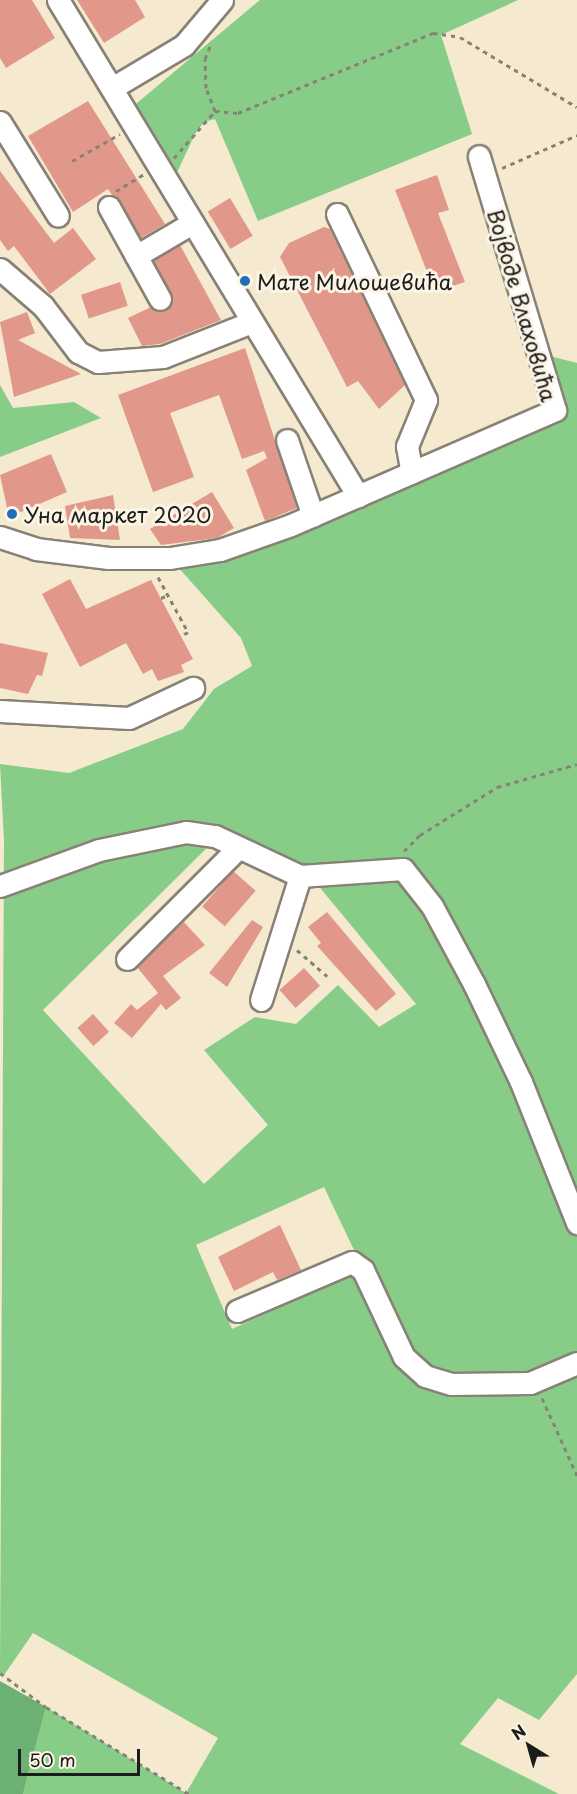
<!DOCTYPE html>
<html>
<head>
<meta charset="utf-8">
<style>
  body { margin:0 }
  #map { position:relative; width:577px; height:1794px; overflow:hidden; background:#f5e9d0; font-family:"Playpen Sans",sans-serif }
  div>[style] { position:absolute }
  .green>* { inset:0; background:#87cd88 }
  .forest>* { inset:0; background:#6db074 }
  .building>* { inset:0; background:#e1978a; transform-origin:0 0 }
  .path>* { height:3px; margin-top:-1.5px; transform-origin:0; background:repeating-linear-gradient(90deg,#888276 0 4.5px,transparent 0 9px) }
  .roads { filter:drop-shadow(2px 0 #888276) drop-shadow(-2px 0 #888276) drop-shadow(0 2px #888276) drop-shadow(0 -2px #888276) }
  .minor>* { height:21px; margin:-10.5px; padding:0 10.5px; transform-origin:10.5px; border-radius:10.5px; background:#fff }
  .dots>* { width:16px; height:16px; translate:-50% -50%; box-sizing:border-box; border:3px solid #fcf5e5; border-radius:50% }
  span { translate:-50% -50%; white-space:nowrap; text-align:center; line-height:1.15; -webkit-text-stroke:6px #fcf5e5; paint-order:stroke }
  .poi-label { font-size:21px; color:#1c1c1c }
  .left { translate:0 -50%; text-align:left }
  .street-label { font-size:21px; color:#1c1c1c }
  .north { position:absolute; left:499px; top:1716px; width:60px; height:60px; -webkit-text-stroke:4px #fcf5e5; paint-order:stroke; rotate:323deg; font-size:16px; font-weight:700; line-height:24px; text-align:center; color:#1c1c1c }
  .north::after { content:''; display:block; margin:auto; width:21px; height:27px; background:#1c1c1c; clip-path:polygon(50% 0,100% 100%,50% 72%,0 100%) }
  .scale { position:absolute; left:18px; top:1749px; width:122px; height:27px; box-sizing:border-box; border:3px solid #1c1c1c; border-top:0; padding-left:8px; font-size:18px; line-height:21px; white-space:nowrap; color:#1c1c1c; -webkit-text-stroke:4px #fcf5e5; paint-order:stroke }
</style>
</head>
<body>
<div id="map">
  <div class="green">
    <div style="clip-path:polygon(260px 0,518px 0,441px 35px,472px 134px,258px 221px,215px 119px,204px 122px,195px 134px,174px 179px,131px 108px)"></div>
    <div style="clip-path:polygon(evenodd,538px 353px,577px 363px,577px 1674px,539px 1720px,498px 1698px,460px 1744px,559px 1794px,23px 1794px,46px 1707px,186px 1793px,218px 1738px,33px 1633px,4px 1675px,0 1673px,4px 841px,0 764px,69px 773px,183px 729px,214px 689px,252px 666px,241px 638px,170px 558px,195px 555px,554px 410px,538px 353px,227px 828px,312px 878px,416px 1004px,379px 1027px,338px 985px,296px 1024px,255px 1017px,204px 1050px,268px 1125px,204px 1184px,43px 1010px,227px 828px,538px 353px,324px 1187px,363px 1269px,232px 1329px,196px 1245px,324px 1187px)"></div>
    <div style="clip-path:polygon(0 385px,13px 408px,74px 402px,101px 418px,0 457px)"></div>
  </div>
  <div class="forest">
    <div style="clip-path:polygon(0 1681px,46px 1707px,23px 1794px,0 1794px)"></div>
  </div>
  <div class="building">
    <div style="clip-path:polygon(0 0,32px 0,55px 38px,6px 68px,0 58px)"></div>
    <div style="clip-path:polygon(77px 0,135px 0,145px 17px,104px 43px)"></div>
    <div style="clip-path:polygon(88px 101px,165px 224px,141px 238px,108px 189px,73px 212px,28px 136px)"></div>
    <div style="clip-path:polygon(0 171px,54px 243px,73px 228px,96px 259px,50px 294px,14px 246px,8px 251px,0 240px)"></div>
    <div style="clip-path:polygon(437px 175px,449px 210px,438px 213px,465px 282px,435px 292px,395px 190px)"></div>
    <div style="left:230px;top:198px;width:44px;height:26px;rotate:59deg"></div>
    <div style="clip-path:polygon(324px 227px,330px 229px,405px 385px,379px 409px,358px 381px,347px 387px,280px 257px,289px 243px)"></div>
    <div style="clip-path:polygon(180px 245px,221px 320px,160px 344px,142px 346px,128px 318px,151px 307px,160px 312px,171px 306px,171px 293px,153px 261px)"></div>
    <div style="left:120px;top:282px;width:25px;height:41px;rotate:72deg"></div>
    <div style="clip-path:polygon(27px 312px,35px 333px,18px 340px,81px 374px,14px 397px,0 322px)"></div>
    <div style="clip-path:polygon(245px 348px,297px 508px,265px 521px,246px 470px,267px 458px,264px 451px,242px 459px,219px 395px,170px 413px,194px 477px,153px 492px,118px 395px)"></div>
    <div style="clip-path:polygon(51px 454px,67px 492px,9px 517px,0 475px)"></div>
    <div style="clip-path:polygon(212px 492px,234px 528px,217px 538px,161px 545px,150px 529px)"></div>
    <div style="clip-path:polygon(113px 495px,120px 540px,70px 538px,65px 506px)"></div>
    <div style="clip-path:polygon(70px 579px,86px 609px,151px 580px,193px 659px,181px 665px,184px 672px,158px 681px,152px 669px,143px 674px,126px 643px,80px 667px,42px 594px)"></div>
    <div style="clip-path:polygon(0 643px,48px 653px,42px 676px,37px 675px,28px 694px,0 688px)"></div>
    <div style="left:233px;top:871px;width:30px;height:47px;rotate:41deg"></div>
    <div style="clip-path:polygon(327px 912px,396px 994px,376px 1011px,317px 946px,321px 943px,308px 927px)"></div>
    <div style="clip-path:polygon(252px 920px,263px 927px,227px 987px,209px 973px)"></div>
    <div style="clip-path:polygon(184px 922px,205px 945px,163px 976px,181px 998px,166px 1010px,161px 1004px,132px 1038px,114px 1023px,131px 1004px,137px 1010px,158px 993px,137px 967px)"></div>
    <div style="left:304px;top:968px;width:24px;height:33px;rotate:48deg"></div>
    <div style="left:93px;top:1014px;width:24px;height:21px;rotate:48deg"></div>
    <div style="clip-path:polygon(280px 1225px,301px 1270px,277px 1280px,273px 1272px,234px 1291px,218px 1257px)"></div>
  </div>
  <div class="path">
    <div style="left:215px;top:111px;width:23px;rotate:5deg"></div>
    <div style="left:238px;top:113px;width:211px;rotate:-22.3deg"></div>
    <div style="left:433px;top:33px;width:27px;rotate:8deg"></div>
    <div style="left:460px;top:37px;width:136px;rotate:30.9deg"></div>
    <div style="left:174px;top:158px;width:62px;rotate:-48.9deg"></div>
    <div style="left:215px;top:111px;width:25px;rotate:-111deg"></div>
    <div style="left:206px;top:88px;width:29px;rotate:-92deg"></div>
    <div style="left:205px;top:59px;width:18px;rotate:-68deg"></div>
    <div style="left:72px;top:161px;width:55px;rotate:-29.4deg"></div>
    <div style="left:502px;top:168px;width:82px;rotate:-23.7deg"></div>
    <div style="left:116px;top:191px;width:33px;rotate:-31deg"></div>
    <div style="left:158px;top:577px;width:63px;rotate:61.4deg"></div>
    <div style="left:188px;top:632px;width:8px;rotate:150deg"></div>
    <div style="left:161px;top:598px;width:5px;rotate:-22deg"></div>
    <div style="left:404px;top:851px;width:23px;rotate:-45deg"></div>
    <div style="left:420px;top:835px;width:91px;rotate:-31.9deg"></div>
    <div style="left:497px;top:787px;width:83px;rotate:-16deg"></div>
    <div style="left:297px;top:950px;width:40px;rotate:41deg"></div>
    <div style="left:542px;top:1398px;width:85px;rotate:65.6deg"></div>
    <div style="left:0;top:1673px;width:57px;rotate:36.5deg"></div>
    <div style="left:46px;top:1707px;width:167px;rotate:31.3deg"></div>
  </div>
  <div class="roads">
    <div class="minor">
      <div style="left:58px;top:0;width:580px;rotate:58.83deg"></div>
      <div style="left:112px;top:88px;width:84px;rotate:-30.8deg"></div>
      <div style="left:184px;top:45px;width:59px;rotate:-49.8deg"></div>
      <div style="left:0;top:122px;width:110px;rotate:58.3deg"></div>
      <div style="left:109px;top:207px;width:105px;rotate:61deg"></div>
      <div style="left:337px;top:214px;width:206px;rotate:64.4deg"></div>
      <div style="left:426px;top:400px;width:50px;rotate:112.4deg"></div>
      <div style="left:407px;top:446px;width:27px;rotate:80deg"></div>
      <div style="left:136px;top:256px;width:65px;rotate:-30.5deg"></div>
      <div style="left:0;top:269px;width:57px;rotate:40.7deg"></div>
      <div style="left:43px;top:306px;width:58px;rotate:52.7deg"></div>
      <div style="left:78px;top:352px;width:22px;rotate:27deg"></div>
      <div style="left:98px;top:362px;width:65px;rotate:-4.4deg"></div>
      <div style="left:163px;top:357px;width:96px;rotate:-21.5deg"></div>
      <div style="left:287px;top:440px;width:80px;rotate:71.1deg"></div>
      <div style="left:0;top:537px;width:38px;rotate:18deg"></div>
      <div style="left:36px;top:549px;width:73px;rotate:7.1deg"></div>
      <div style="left:108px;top:558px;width:62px"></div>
      <div style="left:170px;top:558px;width:51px;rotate:-9.1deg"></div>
      <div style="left:220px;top:550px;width:75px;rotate:-19.4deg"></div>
      <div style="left:291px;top:525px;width:288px;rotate:-23.5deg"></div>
      <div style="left:555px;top:410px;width:265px;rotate:-106.7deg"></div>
      <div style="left:0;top:711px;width:129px;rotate:3.1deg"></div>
      <div style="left:129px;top:718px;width:71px;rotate:-25.1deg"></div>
      <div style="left:0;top:886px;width:105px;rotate:-20deg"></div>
      <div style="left:99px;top:850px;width:89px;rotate:-11.7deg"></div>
      <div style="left:186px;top:832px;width:29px;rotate:8deg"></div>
      <div style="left:215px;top:836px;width:94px;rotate:25.2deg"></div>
      <div style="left:300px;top:876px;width:103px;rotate:-3.9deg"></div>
      <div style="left:403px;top:869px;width:47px;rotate:51.9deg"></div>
      <div style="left:432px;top:906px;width:89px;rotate:61.7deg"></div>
      <div style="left:474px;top:984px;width:109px;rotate:64.4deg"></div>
      <div style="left:521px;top:1082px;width:152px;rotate:68.3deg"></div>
      <div style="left:127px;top:959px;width:157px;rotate:-45deg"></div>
      <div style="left:261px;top:1000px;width:130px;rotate:-72.5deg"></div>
      <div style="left:237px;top:1311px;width:125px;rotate:-23.1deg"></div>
      <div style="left:352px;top:1262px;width:14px;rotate:36deg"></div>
      <div style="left:363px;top:1270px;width:96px;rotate:64.8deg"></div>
      <div style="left:404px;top:1357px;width:28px;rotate:42deg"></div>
      <div style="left:425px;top:1376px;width:27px;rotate:17deg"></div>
      <div style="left:451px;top:1384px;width:79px;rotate:-0.7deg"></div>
      <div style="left:530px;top:1383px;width:51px;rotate:-23.1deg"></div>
    </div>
  </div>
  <div class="dots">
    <div style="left:245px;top:281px;background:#1f6fb2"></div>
    <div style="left:12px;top:514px;background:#1f6fb2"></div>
  </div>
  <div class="poi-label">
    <span class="left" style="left:257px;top:281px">Мате Милошевића</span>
    <span class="left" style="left:24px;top:514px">Уна маркет 2020</span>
  </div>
  <div class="street-label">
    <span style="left:523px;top:305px;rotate:74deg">Војводе Влаховића</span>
  </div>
  <div class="north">N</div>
  <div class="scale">50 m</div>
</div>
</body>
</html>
